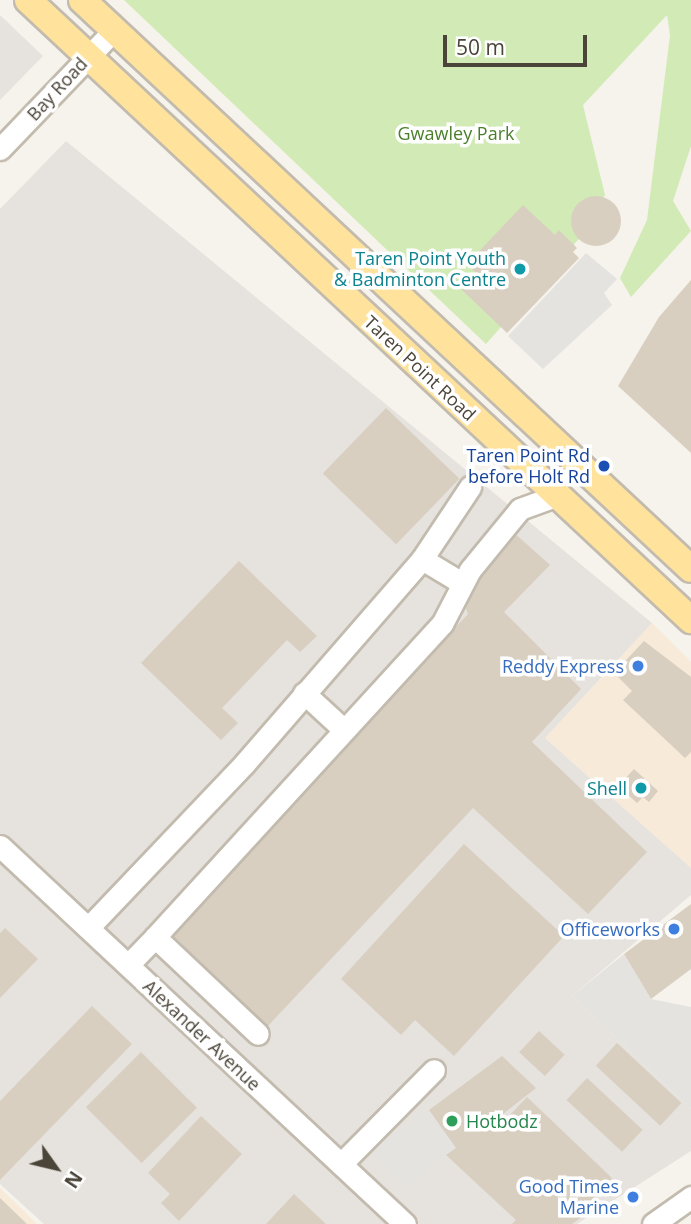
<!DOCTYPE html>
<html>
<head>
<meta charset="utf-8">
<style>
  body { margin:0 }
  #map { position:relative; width:691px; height:1224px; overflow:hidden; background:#f6f3ec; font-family:"Open Sans",sans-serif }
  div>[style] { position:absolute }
  .commercial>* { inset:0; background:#f7ead8 }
  .industrial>* { inset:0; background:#e6e2dd }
  .green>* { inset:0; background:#d2eab5 }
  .parking>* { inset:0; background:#e5e3e0 }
  .building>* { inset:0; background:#d8cfc1; transform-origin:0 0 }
  .round { border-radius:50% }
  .roads { filter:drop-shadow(2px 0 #c2bbae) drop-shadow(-2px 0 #c2bbae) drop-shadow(0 2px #c2bbae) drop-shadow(0 -2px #c2bbae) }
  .minor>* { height:21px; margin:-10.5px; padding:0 10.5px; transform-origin:10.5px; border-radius:10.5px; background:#fff }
  .major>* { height:26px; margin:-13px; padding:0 13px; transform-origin:13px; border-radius:13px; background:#ffe39c }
  .dots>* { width:19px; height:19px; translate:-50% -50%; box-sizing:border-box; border:4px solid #fff; border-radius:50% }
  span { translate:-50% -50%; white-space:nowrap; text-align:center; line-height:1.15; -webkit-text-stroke:7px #fff; paint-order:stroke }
  .street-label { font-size:18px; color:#4b4439 }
  .park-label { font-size:18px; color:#4a7f2a }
  .culture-label { font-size:18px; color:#0d838f }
  .right { translate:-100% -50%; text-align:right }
  .transit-label { font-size:18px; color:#164399 }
  .shop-label { font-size:18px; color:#366cbe }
  .leisure-label { font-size:18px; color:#27864d }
  .left { translate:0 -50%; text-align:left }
  .north { position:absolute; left:21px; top:1133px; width:70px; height:70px; -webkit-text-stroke:5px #fff; paint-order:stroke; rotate:124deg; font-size:19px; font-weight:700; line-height:28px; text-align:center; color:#4b4439 }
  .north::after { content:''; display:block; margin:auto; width:24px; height:32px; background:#4b4439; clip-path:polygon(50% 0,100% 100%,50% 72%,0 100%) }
  .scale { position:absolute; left:443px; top:35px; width:144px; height:32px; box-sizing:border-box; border:4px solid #4b4439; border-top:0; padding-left:9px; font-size:21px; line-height:24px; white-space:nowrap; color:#4b4439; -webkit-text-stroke:5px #fff; paint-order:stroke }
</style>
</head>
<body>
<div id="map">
  <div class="commercial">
    <div style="clip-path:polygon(652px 623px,691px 662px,691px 868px,545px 738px)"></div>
    <div style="clip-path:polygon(0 1188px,37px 1224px,0 1224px)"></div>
  </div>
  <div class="industrial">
    <div style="clip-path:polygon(0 15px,43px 56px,0 100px)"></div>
    <div style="clip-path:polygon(66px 141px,652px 623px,545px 738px,691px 868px,691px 895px,572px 996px,691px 1109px,691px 1151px,577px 1224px,44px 1224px,0 1184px,0 209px)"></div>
  </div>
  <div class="green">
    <div style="clip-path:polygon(124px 0,691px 0,691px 146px,673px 201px,691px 231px,631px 297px,620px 278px,647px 220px,670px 35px,667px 15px,583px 105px,605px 195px,584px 233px,486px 344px)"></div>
  </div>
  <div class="parking">
    <div style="clip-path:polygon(586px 253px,617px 279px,604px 293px,612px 305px,543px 369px,508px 336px)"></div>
    <div style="clip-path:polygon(624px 954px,651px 999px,691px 1007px,691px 1109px,572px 996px)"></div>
    <div style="clip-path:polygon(429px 1110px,456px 1148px,404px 1186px,369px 1152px)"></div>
  </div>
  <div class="building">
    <div class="round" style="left:571px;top:196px;width:50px;height:50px"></div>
    <div style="clip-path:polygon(523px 205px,555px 235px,559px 230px,577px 248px,573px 252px,579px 258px,507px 333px,462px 290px,477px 274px,467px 264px)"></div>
    <div style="clip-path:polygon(691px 280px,691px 453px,618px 386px,659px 317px)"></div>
    <div style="left:386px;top:408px;width:102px;height:91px;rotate:44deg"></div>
    <div style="clip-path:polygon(512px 531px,550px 565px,504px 612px,581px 689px,532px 742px,647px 852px,588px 914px,473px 808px,267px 1027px,167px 936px,468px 614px,463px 601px)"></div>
    <div style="clip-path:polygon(239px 561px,317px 636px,300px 652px,287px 640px,222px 708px,238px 723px,221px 740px,141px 663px)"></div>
    <div style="clip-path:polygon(644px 641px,691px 677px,691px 752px,685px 758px,623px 700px,632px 691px,614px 673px)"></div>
    <div style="clip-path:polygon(634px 769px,658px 791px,649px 802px,643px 797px,637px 803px,624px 791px,629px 785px,624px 780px)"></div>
    <div style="clip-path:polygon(464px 844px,564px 936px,454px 1056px,415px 1020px,401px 1035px,341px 979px)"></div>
    <div style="clip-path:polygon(691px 904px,691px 969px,651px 999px,624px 954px)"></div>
    <div style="clip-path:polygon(5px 928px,38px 959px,0 998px,0 933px)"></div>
    <div style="clip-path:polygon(92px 1006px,132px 1044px,0 1180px,0 1101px)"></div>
    <div style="left:539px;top:1031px;width:35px;height:29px;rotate:43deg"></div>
    <div style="left:617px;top:1043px;width:88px;height:31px;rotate:43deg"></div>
    <div style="left:141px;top:1052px;width:79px;height:78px;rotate:45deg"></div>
    <div style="clip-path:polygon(502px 1056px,536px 1088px,503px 1114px,507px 1118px,527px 1097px,612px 1178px,594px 1199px,599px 1204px,572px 1224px,512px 1224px,516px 1220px,446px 1155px,456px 1148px,429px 1110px)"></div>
    <div style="left:587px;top:1078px;width:76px;height:30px;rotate:43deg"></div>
    <div style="clip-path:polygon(201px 1116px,242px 1154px,179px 1221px,161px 1203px,170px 1194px,148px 1173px)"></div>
    <div style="clip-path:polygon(294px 1194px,326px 1224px,266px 1224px)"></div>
    <div style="clip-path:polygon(0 1198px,27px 1224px,0 1224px)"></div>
  </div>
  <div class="roads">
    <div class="minor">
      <div style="left:0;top:149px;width:165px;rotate:-46.2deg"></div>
      <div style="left:422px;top:559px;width:87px;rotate:-56.3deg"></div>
      <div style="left:304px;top:693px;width:53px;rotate:42.7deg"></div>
      <div style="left:0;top:846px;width:554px;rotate:43.03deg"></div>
      <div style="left:88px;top:928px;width:226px;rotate:-46.4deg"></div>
      <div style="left:244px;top:764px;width:271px;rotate:-49deg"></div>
      <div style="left:422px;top:559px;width:47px;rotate:31deg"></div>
      <div style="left:155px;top:937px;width:425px;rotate:-47.5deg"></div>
      <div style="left:442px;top:624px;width:61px;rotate:-62.6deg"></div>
      <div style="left:470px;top:570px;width:79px;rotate:-50.7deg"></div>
      <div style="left:520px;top:509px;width:38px;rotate:-20deg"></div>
      <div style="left:128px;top:965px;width:39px;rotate:-46deg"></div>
      <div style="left:155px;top:937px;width:141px;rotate:43.3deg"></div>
      <div style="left:341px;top:1164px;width:132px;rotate:-45.3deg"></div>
      <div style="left:653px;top:1224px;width:47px;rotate:-35.4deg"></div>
    </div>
    <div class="major">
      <div style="left:28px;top:0;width:908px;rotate:43.08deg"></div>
      <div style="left:82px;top:0;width:833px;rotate:43.06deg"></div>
    </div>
  </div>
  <div class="dots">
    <div style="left:520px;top:269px;background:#0f9aa8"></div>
    <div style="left:604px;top:466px;background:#1a4fb4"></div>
    <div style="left:638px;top:666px;background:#3f7fe0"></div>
    <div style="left:641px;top:788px;background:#0f9aa8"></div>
    <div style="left:674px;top:929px;background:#3f7fe0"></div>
    <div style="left:452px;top:1121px;background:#2e9e5b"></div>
    <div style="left:633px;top:1197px;background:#3f7fe0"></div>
  </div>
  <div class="street-label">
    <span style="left:57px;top:89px;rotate:-47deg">Bay Road</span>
    <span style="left:420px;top:368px;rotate:43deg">Taren Point Road</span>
    <span style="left:202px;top:1035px;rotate:43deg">Alexander Avenue</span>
  </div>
  <div class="park-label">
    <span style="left:456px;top:133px">Gwawley Park</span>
  </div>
  <div class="culture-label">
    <span class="right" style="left:506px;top:269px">Taren Point Youth<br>&amp; Badminton Centre</span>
    <span class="right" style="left:627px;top:788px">Shell</span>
  </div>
  <div class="transit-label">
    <span class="right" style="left:590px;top:466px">Taren Point Rd<br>before Holt Rd</span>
  </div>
  <div class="shop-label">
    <span class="right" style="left:624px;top:666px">Reddy Express</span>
    <span class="right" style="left:660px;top:929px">Officeworks</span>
    <span class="right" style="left:619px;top:1197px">Good Times<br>Marine</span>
  </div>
  <div class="leisure-label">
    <span class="left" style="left:466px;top:1121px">Hotbodz</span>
  </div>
  <div class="north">N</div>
  <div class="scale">50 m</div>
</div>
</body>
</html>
